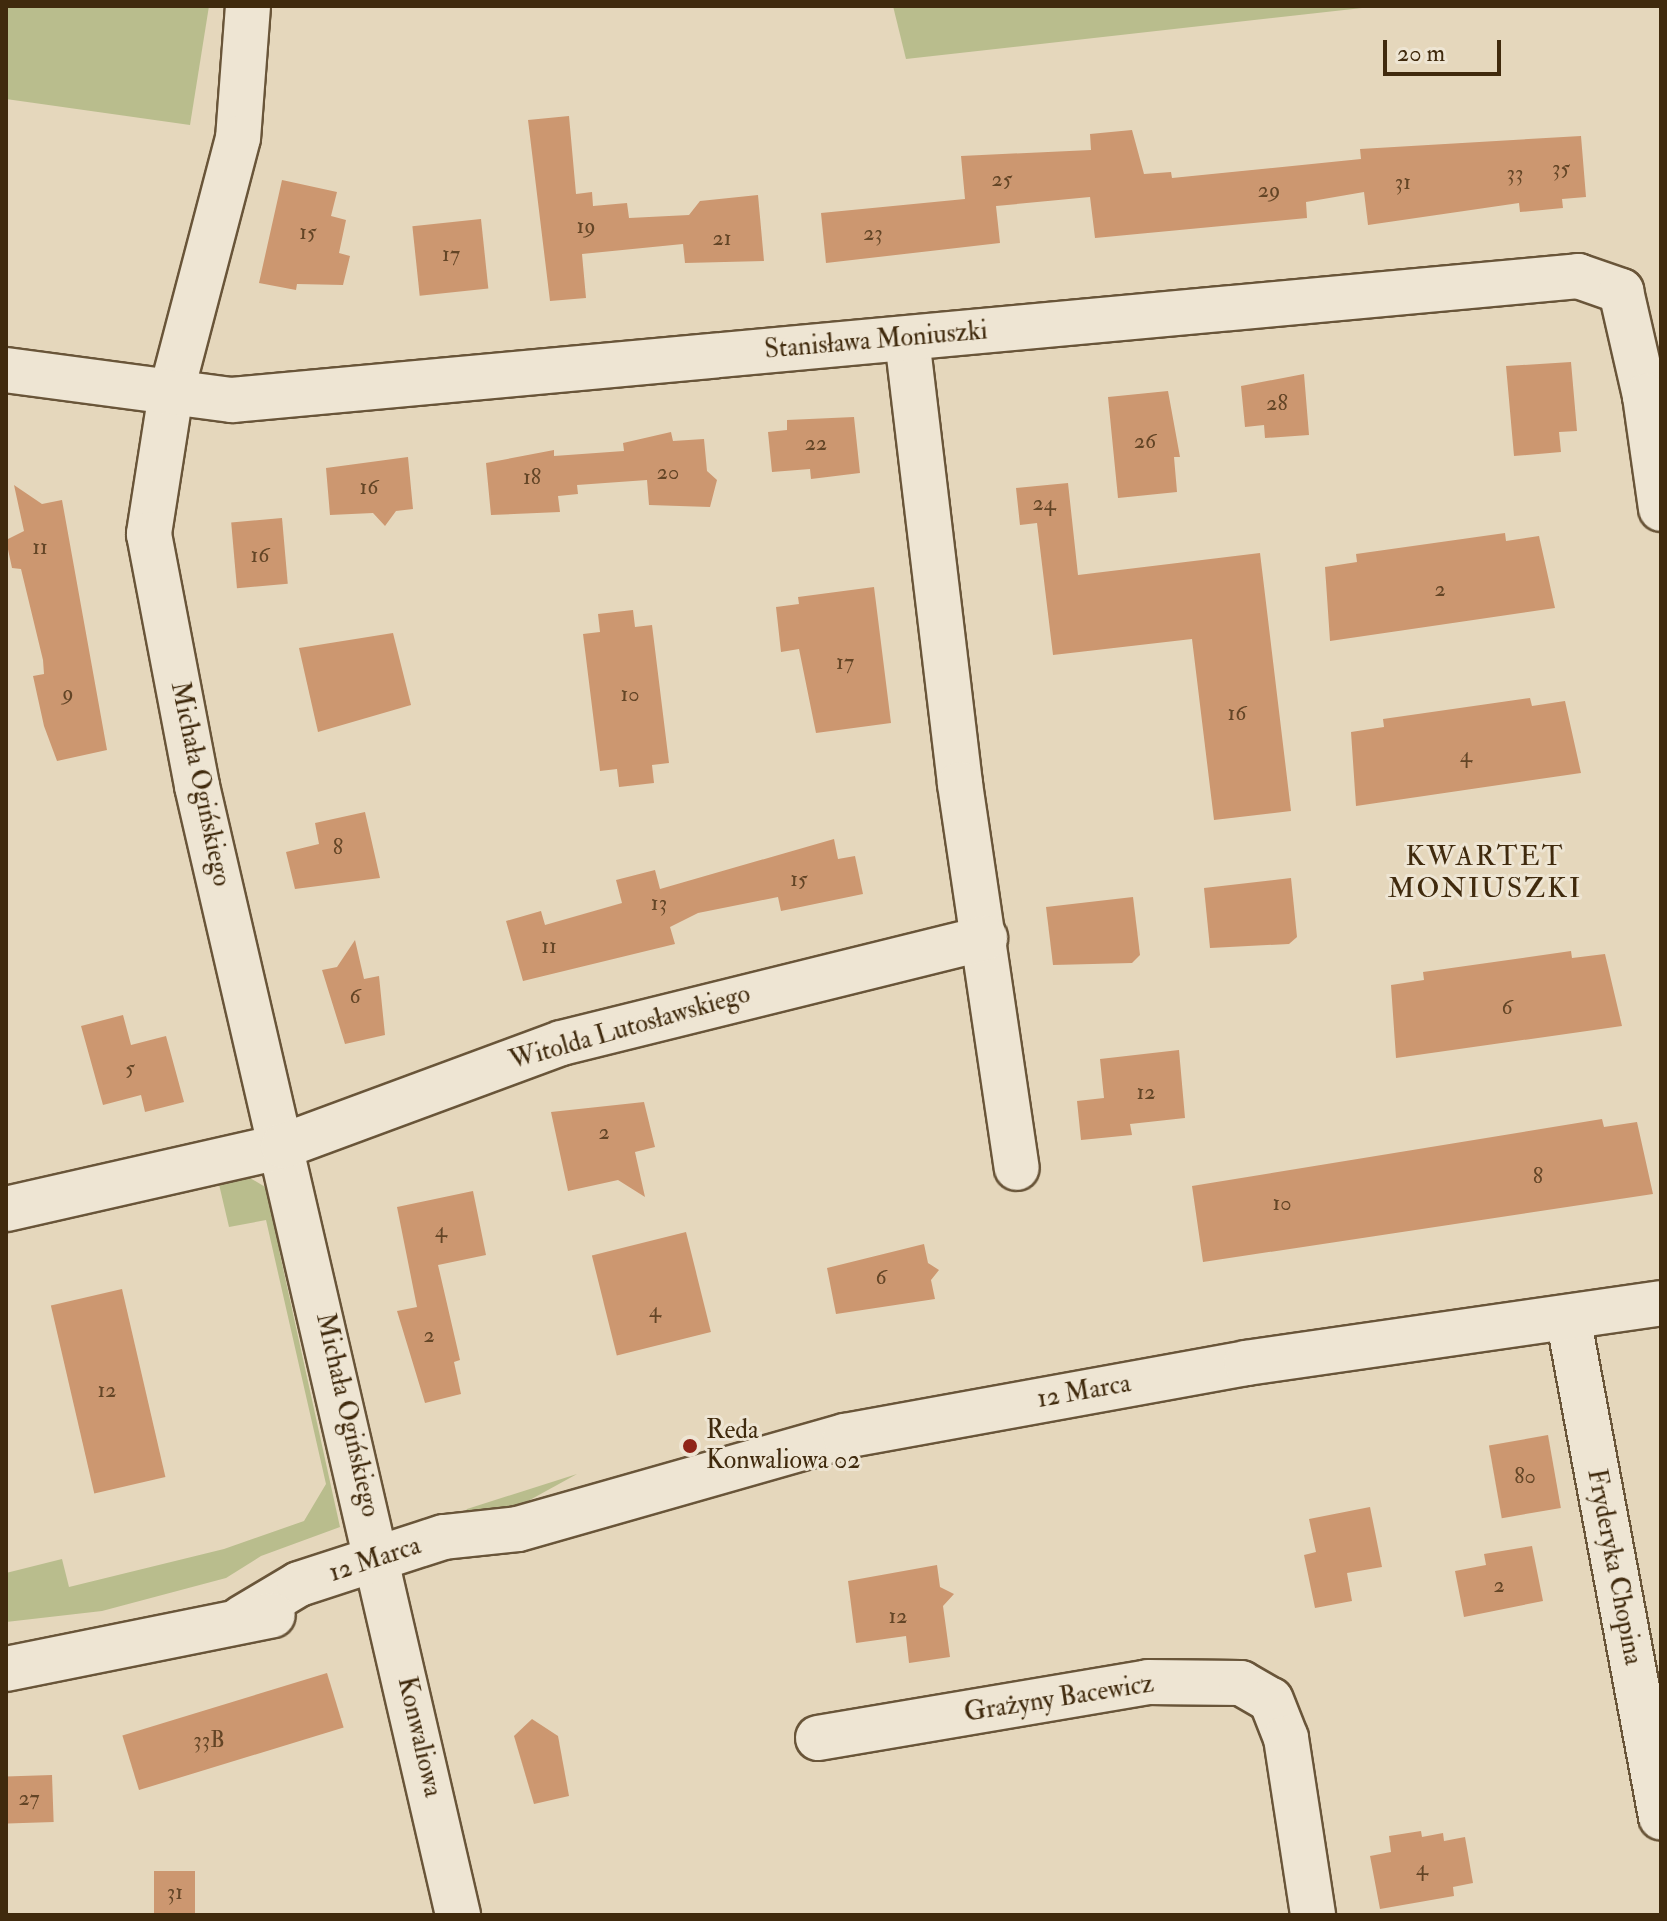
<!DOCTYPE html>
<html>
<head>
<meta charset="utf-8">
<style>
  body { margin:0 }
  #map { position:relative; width:1667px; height:1921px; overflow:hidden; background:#e5d7bc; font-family:"IM FELL Double Pica",serif }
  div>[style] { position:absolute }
  .green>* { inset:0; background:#b9bd8d }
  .building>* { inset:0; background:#cc9770; transform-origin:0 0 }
  .roads { filter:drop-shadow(2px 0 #695539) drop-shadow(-2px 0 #695539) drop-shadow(0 2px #695539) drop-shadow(0 -2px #695539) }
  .minor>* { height:44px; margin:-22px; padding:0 22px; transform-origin:22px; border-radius:22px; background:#eee5d3 }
  .dots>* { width:22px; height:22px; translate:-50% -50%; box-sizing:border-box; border:4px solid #eee5d3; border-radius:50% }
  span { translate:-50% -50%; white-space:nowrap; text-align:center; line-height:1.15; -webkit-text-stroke:6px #eee5d3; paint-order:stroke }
  .number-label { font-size:22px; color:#634526 }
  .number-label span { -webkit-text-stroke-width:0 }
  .street-label { font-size:26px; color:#402a0d }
  .poi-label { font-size:26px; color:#402a0d }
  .left { translate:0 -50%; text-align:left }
  .neighbourhood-label { font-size:28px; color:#402a0d; letter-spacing:2px }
  .frame { position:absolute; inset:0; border:8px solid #402a0d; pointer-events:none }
  .scale { position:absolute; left:1383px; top:40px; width:118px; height:36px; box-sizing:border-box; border:4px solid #402a0d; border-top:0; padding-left:10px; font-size:24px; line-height:28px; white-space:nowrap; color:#402a0d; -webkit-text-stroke:6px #eee5d3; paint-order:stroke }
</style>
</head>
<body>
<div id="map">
  <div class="green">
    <div style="clip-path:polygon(6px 6px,209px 6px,190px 125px,6px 99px)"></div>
    <div style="clip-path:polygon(893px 6px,1380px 6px,906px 59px)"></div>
    <div style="clip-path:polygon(250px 1178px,272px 1191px,290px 1247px,279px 1250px,340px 1527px,261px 1556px,226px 1578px,102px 1611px,6px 1622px,6px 1573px,62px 1559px,69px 1587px,224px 1549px,304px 1521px,326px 1484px,266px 1220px,229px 1227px,218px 1180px)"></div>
    <div style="clip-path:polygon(577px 1474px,528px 1501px,457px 1524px,467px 1509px)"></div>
  </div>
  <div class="building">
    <div style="clip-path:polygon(569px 116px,576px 194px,592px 192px,593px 206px,627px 203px,629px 218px,689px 215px,700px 201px,758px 195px,764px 261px,685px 263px,683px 244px,582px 254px,586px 298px,550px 301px,528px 120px)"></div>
    <div style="clip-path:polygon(1132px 130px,1144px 174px,1171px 172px,1172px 178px,1361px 159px,1360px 149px,1581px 136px,1586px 197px,1562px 199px,1563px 208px,1520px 212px,1519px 203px,1368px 225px,1364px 192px,1306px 202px,1307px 218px,1095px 238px,1090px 197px,996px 206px,1000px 243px,826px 263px,821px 213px,965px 199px,961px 156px,1091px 150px,1090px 134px)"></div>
    <div style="clip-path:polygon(282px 180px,337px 192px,331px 216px,346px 220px,339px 253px,350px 256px,343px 285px,297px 284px,296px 290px,259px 283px)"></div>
    <div style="left:481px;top:219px;width:70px;height:69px;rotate:84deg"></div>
    <div style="clip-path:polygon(1571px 362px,1577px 431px,1559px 432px,1561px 452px,1514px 456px,1506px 366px)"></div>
    <div style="clip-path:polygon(1304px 374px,1309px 435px,1265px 438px,1264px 425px,1245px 427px,1241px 386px)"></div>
    <div style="clip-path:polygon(1168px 391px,1180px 457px,1174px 457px,1177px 492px,1118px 498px,1108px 397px)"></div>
    <div style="clip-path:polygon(854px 417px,860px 473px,811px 479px,810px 469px,772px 472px,768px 432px,787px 430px,787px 420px)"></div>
    <div style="clip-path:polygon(671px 432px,673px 441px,704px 439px,707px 471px,717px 480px,710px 507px,649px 505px,647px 480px,577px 485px,578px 494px,558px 496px,560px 512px,491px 515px,486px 463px,554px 450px,554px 456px,624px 451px,623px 443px)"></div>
    <div style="clip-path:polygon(408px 457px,413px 509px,396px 511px,385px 526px,373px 513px,330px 515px,326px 468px)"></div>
    <div style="clip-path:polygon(1068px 483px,1078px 575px,1260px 553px,1291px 811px,1214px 820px,1192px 639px,1053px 655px,1037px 523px,1020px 525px,1016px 488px)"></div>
    <div style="clip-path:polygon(14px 485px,42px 504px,62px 500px,107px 750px,57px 761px,44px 726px,33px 676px,44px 674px,43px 660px,21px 569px,12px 568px,6px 540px,24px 531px)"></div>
    <div style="left:282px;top:518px;width:66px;height:51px;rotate:85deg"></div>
    <div style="clip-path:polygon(1505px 533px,1506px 541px,1539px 536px,1555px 608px,1330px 641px,1325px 567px,1357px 562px,1356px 554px)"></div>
    <div style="clip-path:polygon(874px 587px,891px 723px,816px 733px,799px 649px,781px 652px,776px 607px,799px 604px,798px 597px)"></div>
    <div style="clip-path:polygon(633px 610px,635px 627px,652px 625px,669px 763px,652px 765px,654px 783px,619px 787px,617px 769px,600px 771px,583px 634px,600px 632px,598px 614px)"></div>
    <div style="clip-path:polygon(393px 633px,411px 705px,318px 732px,299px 648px)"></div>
    <div style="clip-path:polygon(1530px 698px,1532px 706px,1565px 701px,1581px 773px,1356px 806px,1351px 732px,1384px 727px,1383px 719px)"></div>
    <div style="clip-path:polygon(365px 812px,380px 878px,295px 889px,286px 852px,319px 844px,315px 823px)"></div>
    <div style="clip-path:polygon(834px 839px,838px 859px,855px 856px,863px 894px,781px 911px,778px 897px,698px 913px,670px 927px,675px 944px,523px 981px,506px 921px,541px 911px,545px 925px,622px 903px,616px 880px,655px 870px,660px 889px)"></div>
    <div style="clip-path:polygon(1291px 878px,1297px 937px,1289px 944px,1210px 948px,1204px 888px)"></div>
    <div style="clip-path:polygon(1133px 897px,1140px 955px,1132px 963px,1053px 965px,1046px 907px)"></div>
    <div style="clip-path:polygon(355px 940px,364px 979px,379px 976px,385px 1035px,345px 1044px,322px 970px,337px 967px)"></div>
    <div style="clip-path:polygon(1571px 951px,1572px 958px,1605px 954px,1622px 1026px,1396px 1058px,1391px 985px,1424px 980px,1423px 972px)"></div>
    <div style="clip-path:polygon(123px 1015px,131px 1045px,166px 1036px,184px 1102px,145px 1112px,141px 1095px,103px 1105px,81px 1026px)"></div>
    <div style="clip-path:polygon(1179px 1050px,1185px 1118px,1130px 1124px,1132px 1135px,1081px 1140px,1077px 1101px,1104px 1098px,1100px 1059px)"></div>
    <div style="clip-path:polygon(644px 1102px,655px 1147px,635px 1152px,645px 1197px,618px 1180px,568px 1191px,551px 1112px)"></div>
    <div style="clip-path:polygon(1602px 1119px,1604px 1127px,1637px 1122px,1653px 1194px,1203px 1262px,1192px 1186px)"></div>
    <div style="clip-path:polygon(473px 1191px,486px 1255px,438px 1265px,460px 1360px,454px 1362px,461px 1394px,425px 1403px,397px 1311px,417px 1307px,397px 1207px)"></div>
    <div style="left:686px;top:1232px;width:103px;height:97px;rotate:76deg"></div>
    <div style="clip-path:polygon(924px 1244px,928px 1263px,939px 1270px,931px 1280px,935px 1299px,836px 1314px,827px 1268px)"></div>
    <div style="left:122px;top:1289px;width:193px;height:73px;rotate:77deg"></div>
    <div style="left:1548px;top:1435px;width:74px;height:60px;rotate:80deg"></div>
    <div style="clip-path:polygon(1370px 1507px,1382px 1567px,1347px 1573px,1352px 1601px,1315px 1608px,1304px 1555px,1316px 1552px,1309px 1519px)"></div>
    <div style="clip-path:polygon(1532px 1546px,1543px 1601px,1464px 1617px,1455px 1571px,1486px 1565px,1484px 1554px)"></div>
    <div style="clip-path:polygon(937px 1565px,940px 1587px,954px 1594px,943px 1606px,950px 1657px,909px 1663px,906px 1636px,856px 1643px,848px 1581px)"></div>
    <div style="left:327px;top:1673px;width:57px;height:214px;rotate:73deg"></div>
    <div style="clip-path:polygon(532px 1719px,558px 1736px,569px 1796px,534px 1804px,514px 1736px)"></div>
    <div style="left:52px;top:1775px;width:47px;height:46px;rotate:88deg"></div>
    <div style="clip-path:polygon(1421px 1831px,1422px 1837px,1443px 1833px,1444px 1841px,1465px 1837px,1473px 1883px,1453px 1887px,1454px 1896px,1380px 1909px,1370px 1856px,1391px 1852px,1389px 1836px)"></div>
    <div style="left:195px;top:1871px;width:44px;height:41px;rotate:90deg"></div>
  </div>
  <div class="roads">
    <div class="minor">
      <div style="left:248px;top:6px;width:132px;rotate:94.3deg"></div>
      <div style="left:238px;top:138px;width:264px;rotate:104.7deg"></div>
      <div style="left:171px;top:393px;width:143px;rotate:98.9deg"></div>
      <div style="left:149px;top:534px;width:257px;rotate:79.2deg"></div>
      <div style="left:197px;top:786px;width:1159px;rotate:76.98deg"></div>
      <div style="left:907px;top:339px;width:448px;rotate:83.2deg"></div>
      <div style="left:960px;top:784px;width:388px;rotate:81.6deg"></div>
      <div style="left:6px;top:370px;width:228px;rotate:7.6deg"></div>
      <div style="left:232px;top:400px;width:1352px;rotate:-5.26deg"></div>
      <div style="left:1578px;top:276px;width:46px;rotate:19.2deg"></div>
      <div style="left:1621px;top:291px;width:108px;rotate:77.1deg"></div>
      <div style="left:1645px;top:396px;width:16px;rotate:-7deg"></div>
      <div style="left:1645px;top:396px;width:114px;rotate:81.9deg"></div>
      <div style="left:6px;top:1209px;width:284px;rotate:-12.8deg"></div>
      <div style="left:283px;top:1146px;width:296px;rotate:-20.3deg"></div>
      <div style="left:561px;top:1043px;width:437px;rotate:-13.9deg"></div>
      <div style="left:1568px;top:1317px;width:509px;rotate:79.46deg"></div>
      <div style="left:242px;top:1618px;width:66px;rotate:-30.8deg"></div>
      <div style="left:299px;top:1584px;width:152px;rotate:-18deg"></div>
      <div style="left:444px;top:1537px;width:74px;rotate:-6.2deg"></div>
      <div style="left:518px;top:1529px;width:340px;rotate:-15.9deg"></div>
      <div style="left:845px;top:1436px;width:408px;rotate:-10.3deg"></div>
      <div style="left:1246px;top:1363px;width:419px;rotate:-8.2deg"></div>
      <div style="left:6px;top:1669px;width:272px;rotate:-11.4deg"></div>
      <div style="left:818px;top:1738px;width:335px;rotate:-9.6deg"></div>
      <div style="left:1148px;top:1682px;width:93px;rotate:0.6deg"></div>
      <div style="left:1241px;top:1683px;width:34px;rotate:30deg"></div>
      <div style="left:1271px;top:1700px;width:41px;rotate:68.5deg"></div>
      <div style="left:1286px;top:1738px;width:179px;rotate:81.3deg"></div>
    </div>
  </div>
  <div class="dots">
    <div style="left:690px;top:1446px;background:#8f2418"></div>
  </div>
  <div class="number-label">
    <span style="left:1561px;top:169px">35</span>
    <span style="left:1515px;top:174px">33</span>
    <span style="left:1002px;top:180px">25</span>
    <span style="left:1403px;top:183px">31</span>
    <span style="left:1269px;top:191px">29</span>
    <span style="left:586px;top:227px">19</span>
    <span style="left:308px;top:233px">15</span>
    <span style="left:873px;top:234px">23</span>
    <span style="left:722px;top:239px">21</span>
    <span style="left:451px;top:255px">17</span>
    <span style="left:1277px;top:404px">28</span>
    <span style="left:1145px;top:442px">26</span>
    <span style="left:816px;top:444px">22</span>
    <span style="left:668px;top:473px">20</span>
    <span style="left:532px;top:478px">18</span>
    <span style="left:369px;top:488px">16</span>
    <span style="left:1044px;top:504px">24</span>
    <span style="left:40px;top:548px">11</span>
    <span style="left:260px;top:556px">16</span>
    <span style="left:1440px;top:590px">2</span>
    <span style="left:845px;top:663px">17</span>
    <span style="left:68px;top:694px">9</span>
    <span style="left:630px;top:695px">10</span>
    <span style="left:1237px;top:714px">16</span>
    <span style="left:1466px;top:756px">4</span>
    <span style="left:338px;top:848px">8</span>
    <span style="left:799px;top:880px">15</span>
    <span style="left:659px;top:904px">13</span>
    <span style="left:549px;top:947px">11</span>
    <span style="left:355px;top:997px">6</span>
    <span style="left:1507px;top:1008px">6</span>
    <span style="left:130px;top:1069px">5</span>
    <span style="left:1146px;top:1093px">12</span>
    <span style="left:604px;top:1133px">2</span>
    <span style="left:1538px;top:1177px">8</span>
    <span style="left:1282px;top:1204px">10</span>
    <span style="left:441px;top:1231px">4</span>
    <span style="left:881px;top:1278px">6</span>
    <span style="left:655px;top:1311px">4</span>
    <span style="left:429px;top:1336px">2</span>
    <span style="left:107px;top:1391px">12</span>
    <span style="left:1525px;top:1477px">80</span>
    <span style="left:1499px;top:1586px">2</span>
    <span style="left:898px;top:1617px">12</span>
    <span style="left:209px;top:1741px">33B</span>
    <span style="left:29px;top:1799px">27</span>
    <span style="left:1422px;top:1869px">4</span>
    <span style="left:175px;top:1893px">31</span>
  </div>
  <div class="street-label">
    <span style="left:876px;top:341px;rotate:-5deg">Stanisława Moniuszki</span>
    <span style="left:200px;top:784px;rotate:78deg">Michała Ogińskiego</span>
    <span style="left:630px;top:1028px;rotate:-16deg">Witolda Lutosławskiego</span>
    <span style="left:1084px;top:1392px;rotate:-10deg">12 Marca</span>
    <span style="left:347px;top:1415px;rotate:77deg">Michała Ogińskiego</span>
    <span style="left:375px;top:1560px;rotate:-18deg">12 Marca</span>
    <span style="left:1614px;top:1567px;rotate:79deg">Fryderyka Chopina</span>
    <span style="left:1059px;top:1699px;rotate:-9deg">Grażyny Bacewicz</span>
    <span style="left:419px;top:1737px;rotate:77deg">Konwaliowa</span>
  </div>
  <div class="poi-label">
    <span class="left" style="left:706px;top:1446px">Reda<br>Konwaliowa 02</span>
  </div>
  <div class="neighbourhood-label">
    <span style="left:1485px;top:873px">KWARTET<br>MONIUSZKI</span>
  </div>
  <div class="frame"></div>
  <div class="scale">20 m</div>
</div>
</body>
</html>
